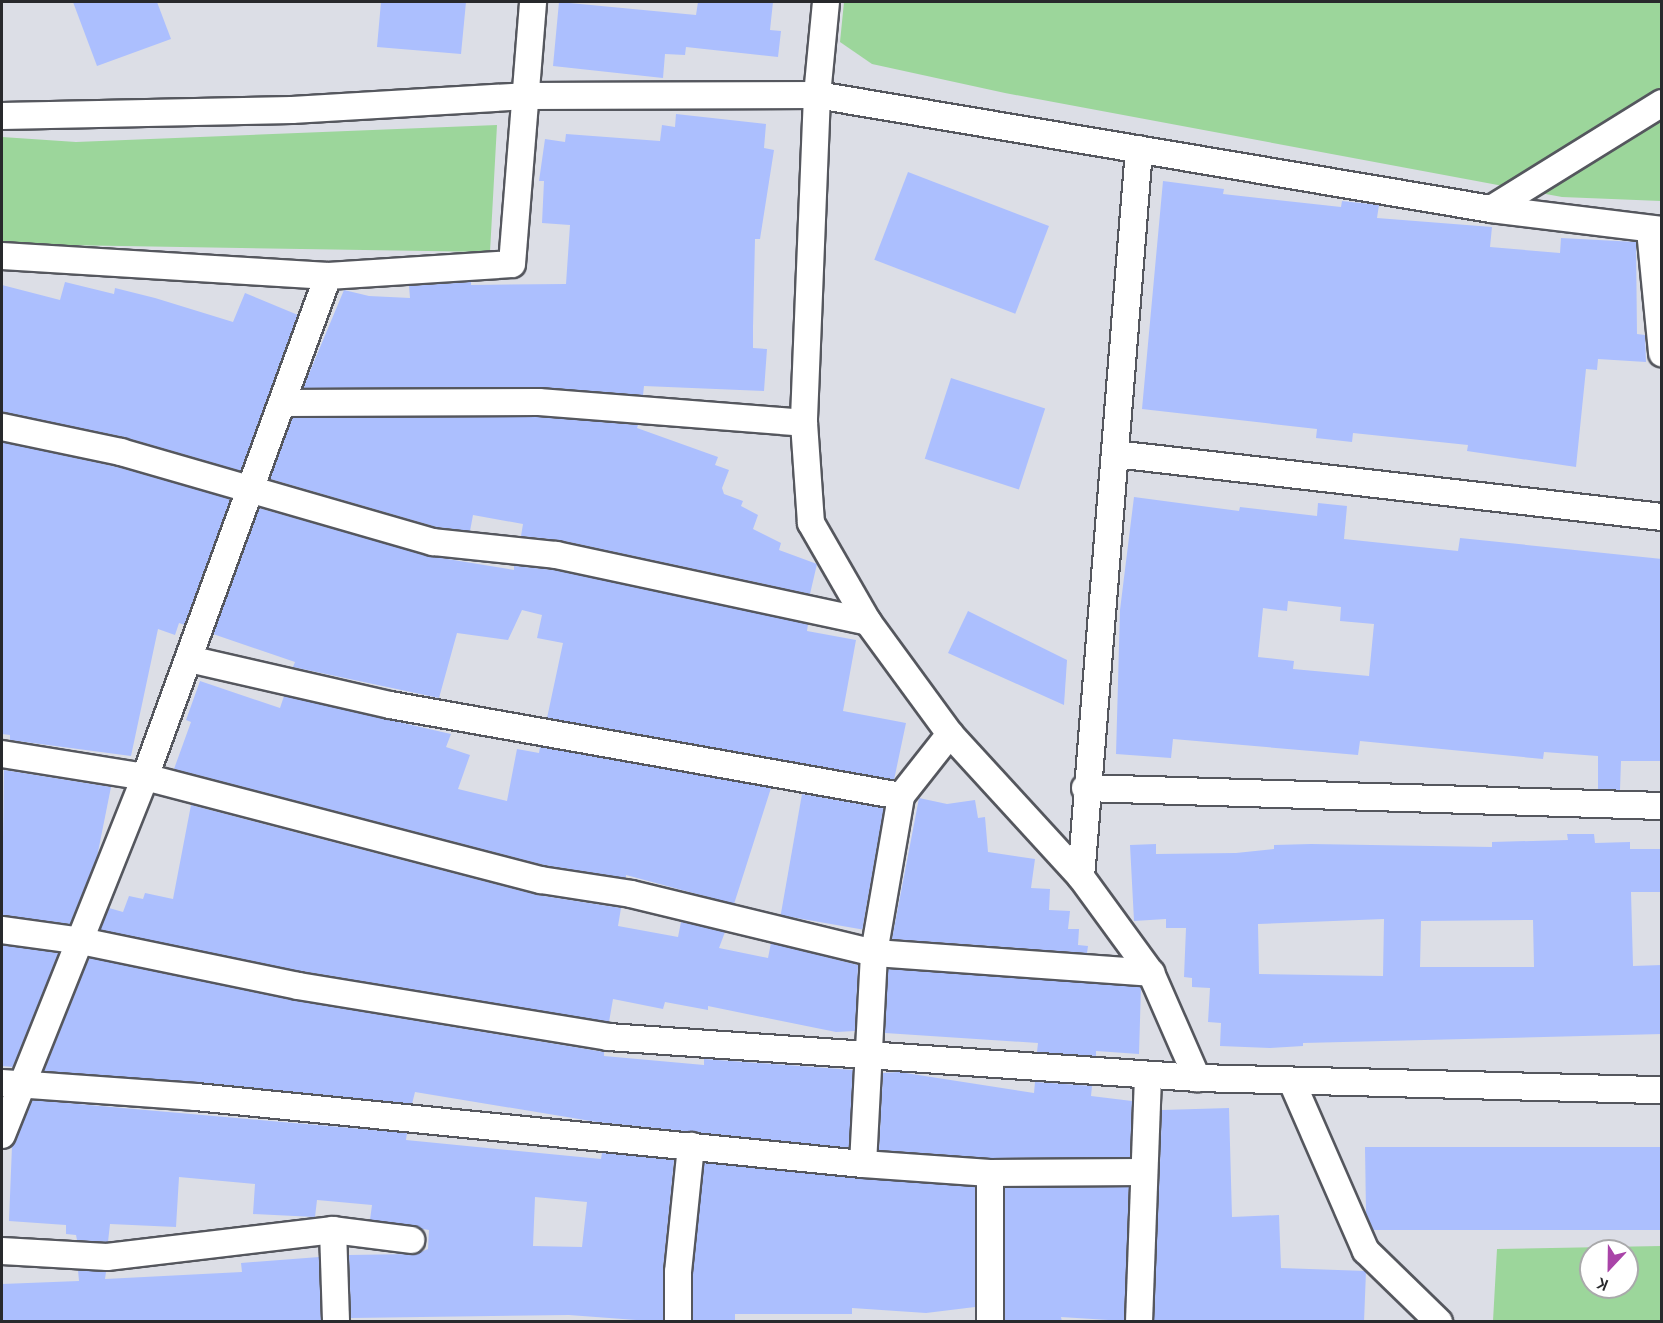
<!DOCTYPE html>
<html>
<head>
<meta charset="utf-8">
<style>
  body { margin:0 }
  #map { position:relative; width:1663px; height:1323px; overflow:hidden; background:#dcdee6; font-family:Cabin,sans-serif }
  div>[style] { position:absolute }
  .green>* { inset:0; background:#9cd69b }
  .building>* { inset:0; background:#acbffe; transform-origin:0 0 }
  .roads { filter:drop-shadow(2px 0 #55575e) drop-shadow(-2px 0 #55575e) drop-shadow(0 2px #55575e) drop-shadow(0 -2px #55575e) }
  .street>* { height:26px; margin:-13px; padding:0 13px; transform-origin:13px; border-radius:13px; background:#fff }
  span { translate:-50% -50%; white-space:nowrap; text-align:center; line-height:1.15; -webkit-text-stroke:6px #fff; paint-order:stroke }
  .frame { position:absolute; inset:0; border:3px solid #28292c; pointer-events:none }
  .north { position:absolute; left:1579px; top:1239px; width:60px; height:60px; box-sizing:border-box; background:#fff; border:2px solid #a9a9ab; border-radius:50%; rotate:202deg; font-size:16px; font-weight:700; line-height:24px; text-align:center; color:#28292c }
  .north::after { content:''; display:block; margin:auto; width:21px; height:27px; background:#a944a8; clip-path:polygon(50% 0,100% 100%,50% 72%,0 100%) }
</style>
</head>
<body>
<div id="map">
  <div class="green">
    <div style="clip-path:polygon(844px 2px,1661px 2px,1661px 201px,1562px 197px,1005px 93px,872px 64px,840px 42px)"></div>
    <div style="clip-path:polygon(497px 125px,490px 252px,2px 244px,2px 137px,76px 142px)"></div>
    <div style="clip-path:polygon(evenodd,1661px 1246px,1661px 1321px,1493px 1321px,1497px 1249px,1661px 1246px,1591px 1251px,1627px 1251px,1627px 1287px,1591px 1287px,1591px 1251px)"></div>
  </div>
  <div class="building">
    <div style="clip-path:polygon(73px 2px,157px 2px,171px 39px,97px 66px)"></div>
    <div style="clip-path:polygon(381px 2px,466px 2px,461px 54px,377px 47px)"></div>
    <div style="clip-path:polygon(559px 2px,696px 15px,698px 2px,773px 2px,770px 30px,781px 31px,778px 57px,686px 47px,685px 55px,665px 54px,663px 78px,553px 66px)"></div>
    <div style="clip-path:polygon(676px 114px,766px 124px,764px 148px,774px 150px,760px 239px,755px 239px,753px 327px,753px 348px,767px 349px,764px 391px,644px 386px,643px 395px,539px 387px,303px 388px,344px 290px,369px 296px,410px 298px,409px 286px,471px 282px,471px 285px,566px 284px,570px 225px,542px 223px,544px 181px,539px 181px,545px 139px,565px 142px,566px 134px,660px 141px,662px 125px,675px 127px)"></div>
    <div style="left:908px;top:172px;width:151px;height:94px;rotate:21deg"></div>
    <div style="clip-path:polygon(1163px 181px,1224px 189px,1223px 194px,1341px 207px,1342px 201px,1379px 205px,1377px 218px,1492px 227px,1490px 247px,1560px 253px,1561px 238px,1636px 242px,1637px 334px,1645px 335px,1646px 362px,1598px 359px,1597px 370px,1586px 369px,1576px 467px,1467px 451px,1468px 445px,1353px 433px,1352px 442px,1316px 438px,1317px 429px,1142px 409px)"></div>
    <div style="clip-path:polygon(65px 282px,114px 294px,115px 288px,155px 298px,233px 322px,245px 293px,298px 315px,241px 471px,124px 437px,2px 412px,2px 285px,60px 300px)"></div>
    <div style="left:951px;top:378px;width:99px;height:85px;rotate:18deg"></div>
    <div style="clip-path:polygon(538px 417px,638px 425px,637px 428px,718px 457px,715px 465px,729px 470px,722px 488px,724px 494px,743px 501px,741px 506px,758px 515px,753px 529px,781px 543px,779px 550px,817px 564px,810px 594px,559px 540px,521px 536px,523px 524px,473px 515px,470px 531px,436px 527px,270px 479px,292px 418px)"></div>
    <div style="clip-path:polygon(2px 442px,117px 467px,231px 499px,185px 625px,179px 623px,175px 635px,158px 629px,131px 756px,10px 740px,10px 735px,2px 734px)"></div>
    <div style="clip-path:polygon(evenodd,1134px 497px,1239px 511px,1240px 507px,1317px 516px,1318px 503px,1347px 506px,1344px 539px,1458px 551px,1460px 538px,1662px 559px,1662px 761px,1621px 761px,1620px 790px,1598px 789px,1598px 756px,1544px 752px,1543px 759px,1360px 741px,1358px 755px,1173px 739px,1171px 758px,1116px 754px,1120px 610px,1134px 497px,1288px 601px,1341px 607px,1340px 621px,1374px 624px,1369px 676px,1293px 669px,1294px 661px,1258px 657px,1263px 608px,1287px 611px,1288px 601px)"></div>
    <div style="clip-path:polygon(259px 508px,429px 556px,514px 570px,514px 566px,554px 570px,808px 624px,807px 631px,856px 640px,843px 711px,906px 723px,894px 780px,547px 718px,563px 643px,537px 638px,542px 615px,522px 610px,508px 640px,457px 633px,439px 698px,293px 667px,295px 662px,213px 634px)"></div>
    <div style="clip-path:polygon(968px 611px,1067px 660px,1064px 705px,948px 653px)"></div>
    <div style="clip-path:polygon(200px 681px,280px 708px,284px 696px,451px 734px,446px 747px,470px 755px,458px 789px,507px 801px,517px 749px,539px 753px,540px 747px,771px 788px,734px 904px,626px 875px,626px 878px,544px 865px,174px 769px,191px 722px,186px 720px)"></div>
    <div style="clip-path:polygon(4px 770px,111px 787px,97px 857px,70px 924px,2px 915px)"></div>
    <div style="left:802px;top:794px;width:83px;height:123px;rotate:10deg"></div>
    <div style="clip-path:polygon(919px 798px,947px 804px,975px 800px,978px 818px,985px 817px,988px 852px,1035px 859px,1031px 888px,1050px 889px,1049px 910px,1070px 911px,1068px 929px,1079px 929px,1078px 945px,1088px 946px,1087px 953px,892px 939px)"></div>
    <div style="clip-path:polygon(191px 805px,537px 895px,621px 908px,618px 926px,678px 937px,681px 922px,725px 932px,719px 948px,768px 958px,771px 943px,858px 965px,855px 1031px,836px 1032px,708px 1006px,708px 1010px,665px 1002px,663px 1009px,613px 999px,609px 1022px,301px 971px,100px 930px,109px 908px,123px 912px,129px 896px,143px 899px,145px 893px,173px 899px)"></div>
    <div style="clip-path:polygon(evenodd,1567px 834px,1594px 834px,1595px 843px,1630px 842px,1630px 849px,1662px 849px,1662px 892px,1631px 892px,1633px 966px,1662px 965px,1662px 1034px,1303px 1043px,1303px 1046px,1270px 1048px,1220px 1046px,1221px 1023px,1208px 1022px,1210px 988px,1192px 987px,1192px 978px,1184px 977px,1186px 928px,1166px 928px,1166px 919px,1134px 921px,1130px 845px,1156px 844px,1156px 854px,1236px 853px,1274px 849px,1274px 845px,1311px 844px,1492px 847px,1492px 842px,1568px 840px,1567px 834px,1384px 919px,1383px 976px,1259px 974px,1258px 924px,1384px 919px,1567px 834px,1533px 920px,1534px 967px,1420px 967px,1421px 921px,1533px 920px)"></div>
    <div style="clip-path:polygon(2px 945px,59px 953px,13px 1067px,2px 1066px)"></div>
    <div style="clip-path:polygon(89px 958px,296px 1001px,604px 1052px,604px 1056px,704px 1065px,704px 1059px,853px 1070px,849px 1148px,597px 1122px,415px 1092px,412px 1104px,44px 1071px)"></div>
    <div style="clip-path:polygon(888px 969px,1141px 987px,1139px 1054px,1096px 1051px,1096px 1056px,1037px 1052px,1038px 1043px,885px 1033px)"></div>
    <div style="clip-path:polygon(899px 1072px,1034px 1093px,1035px 1082px,1092px 1086px,1091px 1096px,1132px 1101px,1130px 1157px,990px 1158px,879px 1150px,883px 1073px)"></div>
    <div style="clip-path:polygon(evenodd,32px 1100px,407px 1133px,406px 1140px,601px 1159px,602px 1153px,674px 1160px,663px 1270px,663px 1322px,569px 1315px,351px 1318px,349px 1255px,416px 1254px,428px 1249px,429px 1230px,370px 1220px,372px 1205px,317px 1200px,315px 1217px,253px 1214px,255px 1184px,179px 1177px,176px 1227px,110px 1224px,108px 1242px,77px 1240px,76px 1235px,66px 1234px,66px 1225px,9px 1221px,12px 1146px,32px 1100px,535px 1197px,587px 1202px,582px 1247px,533px 1246px,535px 1197px)"></div>
    <div style="clip-path:polygon(1229px 1108px,1232px 1217px,1279px 1215px,1281px 1268px,1366px 1271px,1364px 1322px,1154px 1322px,1162px 1110px)"></div>
    <div style="clip-path:polygon(1365px 1147px,1662px 1147px,1662px 1230px,1373px 1230px,1366px 1213px)"></div>
    <div style="clip-path:polygon(704px 1163px,975px 1187px,975px 1307px,926px 1313px,852px 1308px,852px 1314px,735px 1314px,735px 1322px,693px 1322px,693px 1273px)"></div>
    <div style="clip-path:polygon(1129px 1187px,1124px 1321px,1061px 1317px,1062px 1322px,1005px 1322px,1005px 1188px)"></div>
    <div style="clip-path:polygon(319px 1257px,321px 1322px,2px 1322px,2px 1284px,79px 1281px,78px 1270px,106px 1272px,105px 1279px,242px 1272px,241px 1263px)"></div>
  </div>
  <div class="roads">
    <div class="street">
      <div style="left:826px;top:2px;width:93px;rotate:95.5deg"></div>
      <div style="left:817px;top:95px;width:328px;rotate:92.3deg"></div>
      <div style="left:804px;top:423px;width:100px;rotate:86deg"></div>
      <div style="left:811px;top:523px;width:114px;rotate:60.1deg"></div>
      <div style="left:868px;top:622px;width:139px;rotate:53.8deg"></div>
      <div style="left:950px;top:734px;width:194px;rotate:47.5deg"></div>
      <div style="left:1081px;top:877px;width:119px;rotate:53.9deg"></div>
      <div style="left:1151px;top:973px;width:115px;rotate:66.3deg"></div>
      <div style="left:2px;top:116px;width:290px;rotate:-1.2deg"></div>
      <div style="left:292px;top:110px;width:234px;rotate:-3.4deg"></div>
      <div style="left:526px;top:96px;width:291px;rotate:-0.2deg"></div>
      <div style="left:817px;top:95px;width:684px;rotate:9.6deg"></div>
      <div style="left:1491px;top:209px;width:172px;rotate:7deg"></div>
      <div style="left:1491px;top:209px;width:201px;rotate:-31.8deg"></div>
      <div style="left:1650px;top:230px;width:124px;rotate:84.4deg"></div>
      <div style="left:2px;top:256px;width:327px;rotate:3.5deg"></div>
      <div style="left:328px;top:276px;width:184px;rotate:-3.7deg"></div>
      <div style="left:512px;top:264px;width:263px;rotate:-85.4deg"></div>
      <div style="left:283px;top:403px;width:256px;rotate:-0.2deg"></div>
      <div style="left:539px;top:402px;width:266px;rotate:4.5deg"></div>
      <div style="left:2px;top:427px;width:122px;rotate:11.9deg"></div>
      <div style="left:121px;top:452px;width:325px;rotate:16.1deg"></div>
      <div style="left:433px;top:542px;width:124px;rotate:6deg"></div>
      <div style="left:556px;top:555px;width:319px;rotate:12.1deg"></div>
      <div style="left:1115px;top:454px;width:551px;rotate:6.57deg"></div>
      <div style="left:189px;top:659px;width:206px;rotate:12.9deg"></div>
      <div style="left:390px;top:705px;width:519px;rotate:10.1deg"></div>
      <div style="left:2px;top:754px;width:145px;rotate:9.1deg"></div>
      <div style="left:145px;top:777px;width:409px;rotate:14.6deg"></div>
      <div style="left:541px;top:880px;width:91px;rotate:8.8deg"></div>
      <div style="left:631px;top:894px;width:250px;rotate:13.6deg"></div>
      <div style="left:874px;top:953px;width:278px;rotate:4.1deg"></div>
      <div style="left:1085px;top:788px;width:577px;rotate:1.79deg"></div>
      <div style="left:1081px;top:877px;width:730px;rotate:-85.44deg"></div>
      <div style="left:2px;top:930px;width:80px;rotate:7.9deg"></div>
      <div style="left:81px;top:941px;width:222px;rotate:11.7deg"></div>
      <div style="left:298px;top:986px;width:314px;rotate:9.3deg"></div>
      <div style="left:608px;top:1037px;width:590px;rotate:3.98deg"></div>
      <div style="left:1197px;top:1078px;width:465px;rotate:1.5deg"></div>
      <div style="left:1292px;top:1082px;width:184px;rotate:66.4deg"></div>
      <div style="left:1366px;top:1251px;width:102px;rotate:44.2deg"></div>
      <div style="left:2px;top:1083px;width:195px;rotate:4.1deg"></div>
      <div style="left:196px;top:1097px;width:670px;rotate:5.74deg"></div>
      <div style="left:863px;top:1164px;width:127px;rotate:4.1deg"></div>
      <div style="left:990px;top:1173px;width:152px;rotate:-0.4deg"></div>
      <div style="left:2px;top:1135px;width:386px;rotate:-68.2deg"></div>
      <div style="left:145px;top:777px;width:533px;rotate:-69.93deg"></div>
      <div style="left:863px;top:1164px;width:211px;rotate:-87deg"></div>
      <div style="left:874px;top:953px;width:159px;rotate:-80.2deg"></div>
      <div style="left:901px;top:796px;width:79px;rotate:-51.7deg"></div>
      <div style="left:990px;top:1173px;width:149px;rotate:90deg"></div>
      <div style="left:333px;top:1230px;width:79px;rotate:7.3deg"></div>
      <div style="left:2px;top:1251px;width:105px;rotate:3.3deg"></div>
      <div style="left:107px;top:1257px;width:228px;rotate:-6.8deg"></div>
      <div style="left:333px;top:1230px;width:92px;rotate:88.1deg"></div>
      <div style="left:678px;top:1322px;width:50px;rotate:-90deg"></div>
      <div style="left:678px;top:1272px;width:127px;rotate:-84.1deg"></div>
      <div style="left:1139px;top:1322px;width:246px;rotate:-87.9deg"></div>
    </div>
  </div>
  <div class="frame"></div>
  <div class="north">K</div>
</div>
</body>
</html>
